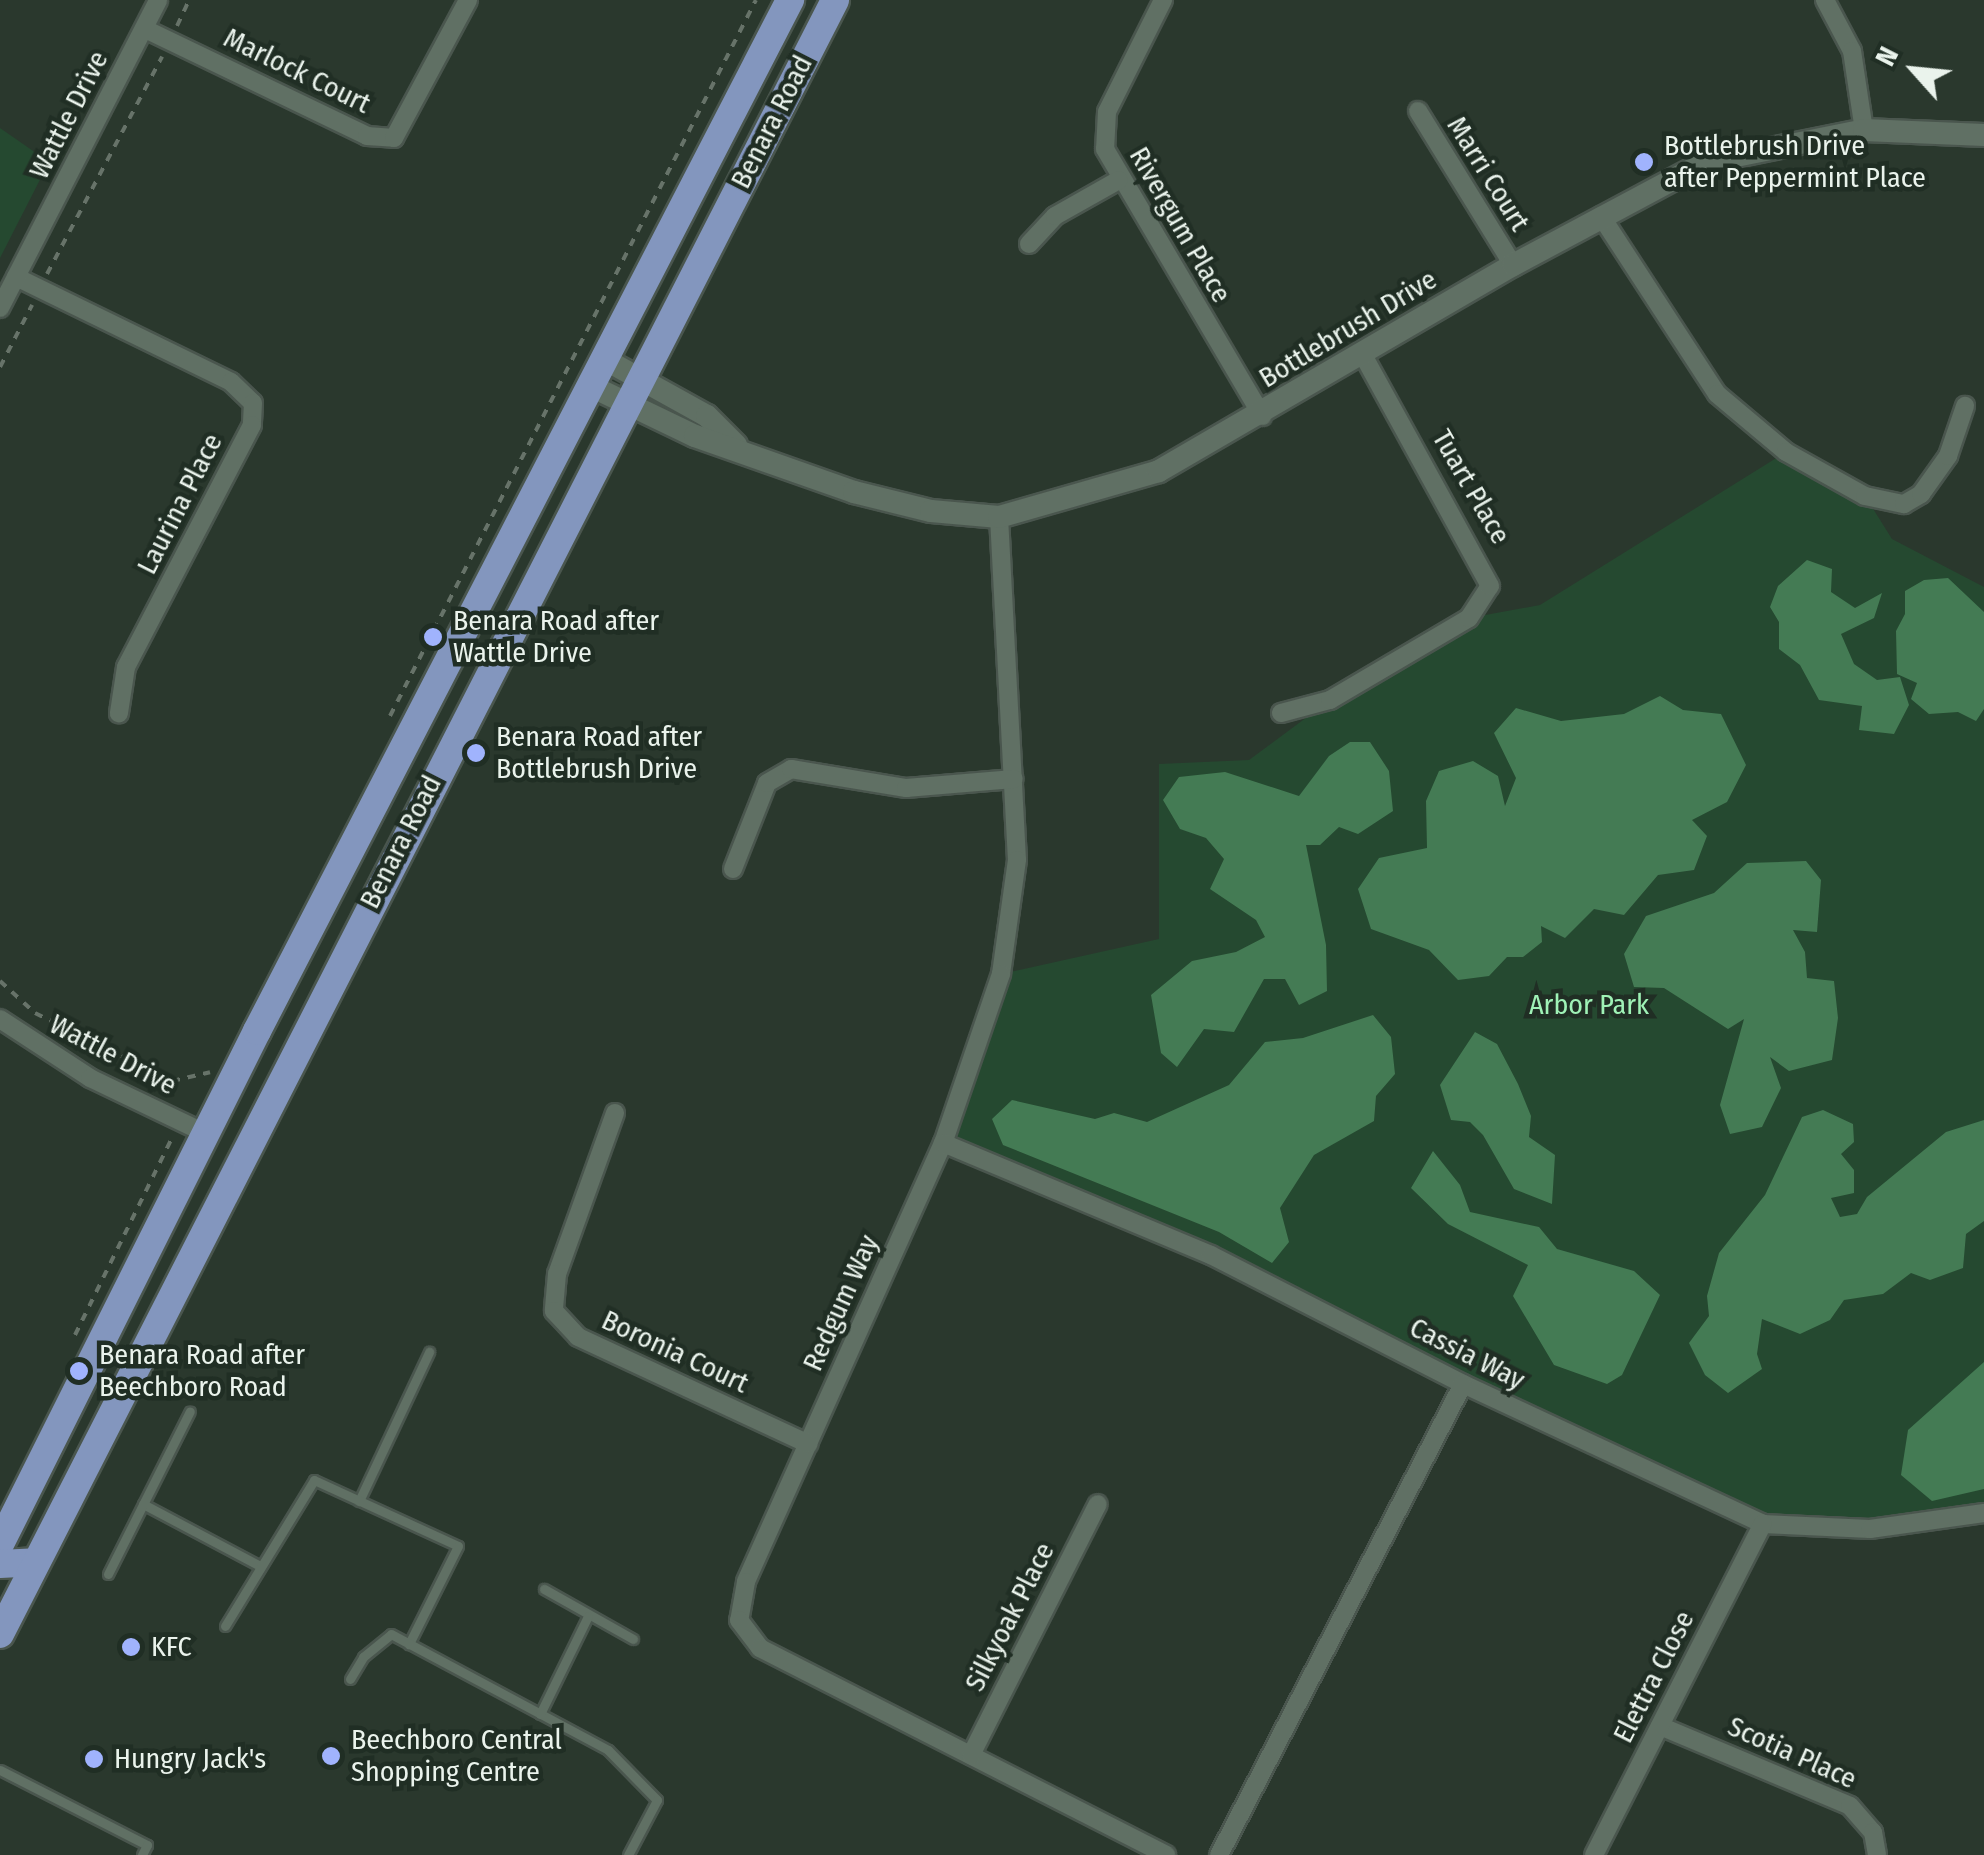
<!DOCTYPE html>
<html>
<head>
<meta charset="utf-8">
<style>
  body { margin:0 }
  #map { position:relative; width:1984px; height:1855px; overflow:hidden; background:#2a382d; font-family:"Fira Sans Condensed",sans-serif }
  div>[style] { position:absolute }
  .green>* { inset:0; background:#254930 }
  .forest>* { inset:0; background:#447b54 }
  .path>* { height:4px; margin-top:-2px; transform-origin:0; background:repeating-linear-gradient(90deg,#677369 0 8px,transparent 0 16px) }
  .roads { filter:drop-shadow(2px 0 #4a564e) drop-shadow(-2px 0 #4a564e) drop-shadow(0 2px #4a564e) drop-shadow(0 -2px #4a564e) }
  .service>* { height:9px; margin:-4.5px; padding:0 4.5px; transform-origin:4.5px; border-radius:4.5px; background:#607064 }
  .minor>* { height:18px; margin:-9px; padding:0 9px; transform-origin:9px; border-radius:9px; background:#607064 }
  .tertiary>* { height:22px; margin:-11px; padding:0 11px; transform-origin:11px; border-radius:11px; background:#607064 }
  .primary>* { height:28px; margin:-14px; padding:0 14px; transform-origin:14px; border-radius:14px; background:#8396be }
  .dots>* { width:28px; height:28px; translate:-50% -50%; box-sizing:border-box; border:5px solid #202e24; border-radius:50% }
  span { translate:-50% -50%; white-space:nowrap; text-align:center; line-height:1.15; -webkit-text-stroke:9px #202e24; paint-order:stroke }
  .street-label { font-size:28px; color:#eaf3ec }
  .poi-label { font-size:28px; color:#eaf3ec }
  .left { translate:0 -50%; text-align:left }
  .park-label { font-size:28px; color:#9ff2b6 }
  .north { position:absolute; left:1864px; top:20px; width:100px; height:100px; -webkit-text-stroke:8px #202e24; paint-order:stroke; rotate:297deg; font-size:28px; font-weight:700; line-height:40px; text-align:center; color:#eaf3ec }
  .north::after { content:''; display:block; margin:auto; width:35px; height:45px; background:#eaf3ec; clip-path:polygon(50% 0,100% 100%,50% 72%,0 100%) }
</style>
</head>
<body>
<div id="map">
  <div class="green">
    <div style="clip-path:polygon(0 128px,49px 162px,0 258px)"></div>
    <div style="clip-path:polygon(1786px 452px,1865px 496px,1892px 539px,1984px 587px,1984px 1513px,1870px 1529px,1763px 1524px,1211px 1255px,943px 1143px,1001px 974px,1159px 939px,1159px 764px,1249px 760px,1330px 700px,1469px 618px,1540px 605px)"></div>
  </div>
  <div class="forest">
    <div style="clip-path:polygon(1807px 560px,1832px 569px,1831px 592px,1855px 608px,1882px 593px,1874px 618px,1841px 634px,1854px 664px,1877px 680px,1900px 677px,1909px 705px,1894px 734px,1859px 730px,1862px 706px,1819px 700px,1800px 665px,1779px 649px,1779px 622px,1770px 607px,1778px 586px)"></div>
    <div style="clip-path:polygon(1948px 578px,1984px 612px,1984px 709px,1976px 721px,1958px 712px,1929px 714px,1911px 699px,1917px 683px,1897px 674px,1896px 631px,1905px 614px,1905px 591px,1924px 580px)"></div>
    <div style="clip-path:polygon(1660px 696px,1683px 710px,1721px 714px,1746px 765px,1727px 802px,1692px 820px,1707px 836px,1694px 870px,1658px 875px,1624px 915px,1594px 909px,1565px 938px,1541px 926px,1542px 942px,1523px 957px,1507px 957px,1489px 976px,1458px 980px,1429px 950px,1371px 929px,1358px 889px,1379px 858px,1427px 848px,1426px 801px,1439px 771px,1473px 761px,1498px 776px,1505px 806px,1516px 778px,1494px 733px,1516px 708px,1561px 721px,1624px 714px)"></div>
    <div style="clip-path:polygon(1350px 742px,1370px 742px,1389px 771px,1393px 811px,1358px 834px,1339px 827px,1320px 845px,1306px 845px,1326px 945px,1327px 991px,1299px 1005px,1285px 979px,1264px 979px,1234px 1032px,1204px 1029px,1177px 1067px,1161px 1053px,1151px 995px,1192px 961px,1236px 952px,1265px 937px,1256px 920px,1210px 889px,1224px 859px,1206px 838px,1180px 829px,1163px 800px,1179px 777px,1225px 772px,1299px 796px,1329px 756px)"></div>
    <div style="clip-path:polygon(1806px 861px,1821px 880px,1817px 932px,1793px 930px,1805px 952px,1807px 978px,1834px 981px,1838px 1018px,1832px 1060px,1789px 1071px,1770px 1057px,1781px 1088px,1762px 1127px,1730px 1134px,1720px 1105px,1744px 1019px,1728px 1029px,1664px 988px,1634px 987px,1624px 954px,1646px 916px,1714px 893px,1747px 863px)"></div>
    <div style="clip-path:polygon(1373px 1015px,1391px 1037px,1395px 1074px,1376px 1096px,1374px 1121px,1314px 1155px,1280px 1208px,1289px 1242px,1272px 1263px,1219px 1232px,1003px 1145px,992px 1119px,1012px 1100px,1095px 1119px,1114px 1113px,1147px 1122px,1229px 1085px,1265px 1042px,1303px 1038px)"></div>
    <div style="clip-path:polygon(1475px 1032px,1497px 1044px,1518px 1084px,1531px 1116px,1529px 1137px,1555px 1155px,1552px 1204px,1514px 1189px,1483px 1135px,1470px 1122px,1451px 1120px,1440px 1085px)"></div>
    <div style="clip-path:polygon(1823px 1110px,1853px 1124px,1854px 1142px,1841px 1154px,1854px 1170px,1854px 1193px,1831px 1198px,1840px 1217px,1857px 1214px,1867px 1197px,1946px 1132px,1984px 1120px,1984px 1221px,1966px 1234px,1963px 1268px,1930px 1280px,1911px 1273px,1883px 1294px,1844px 1300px,1830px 1320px,1800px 1334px,1762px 1319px,1757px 1354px,1762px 1369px,1728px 1393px,1705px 1375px,1689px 1343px,1709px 1316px,1707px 1296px,1719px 1253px,1765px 1195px,1802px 1117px)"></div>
    <div style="clip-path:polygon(1433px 1151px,1460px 1185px,1470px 1212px,1539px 1227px,1557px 1249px,1634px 1271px,1660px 1295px,1622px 1375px,1607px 1384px,1554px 1365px,1513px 1296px,1528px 1265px,1448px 1224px,1411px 1188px)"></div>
    <div style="clip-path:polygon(1984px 1362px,1984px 1489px,1932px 1501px,1901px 1475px,1908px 1430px)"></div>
  </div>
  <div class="path">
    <div style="left:177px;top:26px;width:29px;rotate:-65deg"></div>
    <div style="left:47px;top:274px;width:246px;rotate:-62.1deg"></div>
    <div style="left:0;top:367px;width:70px;rotate:-62.7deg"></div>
    <div style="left:390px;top:716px;width:804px;rotate:-62.93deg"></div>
    <div style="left:0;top:981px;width:47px;rotate:42.4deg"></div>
    <div style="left:35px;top:1013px;width:153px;rotate:26.4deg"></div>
    <div style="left:172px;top:1081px;width:39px;rotate:-13deg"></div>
    <div style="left:75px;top:1335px;width:220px;rotate:-63.8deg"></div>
  </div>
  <div class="roads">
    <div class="service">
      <div style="left:359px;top:1501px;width:165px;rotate:-64.8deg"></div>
      <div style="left:143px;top:1504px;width:132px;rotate:27.9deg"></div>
      <div style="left:108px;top:1574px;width:182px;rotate:-63.3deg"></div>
      <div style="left:544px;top:1589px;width:102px;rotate:29.3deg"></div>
      <div style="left:225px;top:1626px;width:171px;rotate:-58.6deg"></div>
      <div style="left:314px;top:1480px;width:158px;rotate:24.6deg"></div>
      <div style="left:458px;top:1546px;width:110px;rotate:116.6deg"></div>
      <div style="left:350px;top:1679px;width:26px;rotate:-59deg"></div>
      <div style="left:363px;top:1657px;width:36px;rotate:-39deg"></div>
      <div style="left:391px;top:1634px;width:246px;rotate:28.1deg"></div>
      <div style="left:608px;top:1750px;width:70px;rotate:45.6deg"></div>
      <div style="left:657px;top:1800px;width:62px;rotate:117.8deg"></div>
      <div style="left:540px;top:1714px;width:109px;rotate:-63.9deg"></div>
      <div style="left:0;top:1770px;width:165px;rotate:27deg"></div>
      <div style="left:147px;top:1845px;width:11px;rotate:117deg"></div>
    </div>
    <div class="minor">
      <div style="left:1163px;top:0;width:125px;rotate:116.6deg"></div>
      <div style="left:1107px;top:112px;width:37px;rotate:93deg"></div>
      <div style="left:1105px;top:149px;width:310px;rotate:59.5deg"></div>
      <div style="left:1825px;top:0;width:58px;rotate:62.1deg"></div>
      <div style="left:1852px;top:51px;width:80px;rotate:81.4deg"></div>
      <div style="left:145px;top:29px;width:246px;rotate:25.7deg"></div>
      <div style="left:367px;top:136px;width:27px;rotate:4deg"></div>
      <div style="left:394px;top:138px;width:157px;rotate:-61.8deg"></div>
      <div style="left:1418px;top:111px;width:181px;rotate:58.3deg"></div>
      <div style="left:1601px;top:216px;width:212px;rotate:56.9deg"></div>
      <div style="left:1717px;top:394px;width:90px;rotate:40deg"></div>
      <div style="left:1786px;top:452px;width:90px;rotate:29.1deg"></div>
      <div style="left:1865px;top:496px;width:40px;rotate:12deg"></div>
      <div style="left:1904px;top:504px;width:20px;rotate:-30deg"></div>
      <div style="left:1921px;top:494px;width:47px;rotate:-54.6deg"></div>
      <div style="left:1948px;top:456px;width:53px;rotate:-71.2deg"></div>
      <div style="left:1029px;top:244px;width:38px;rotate:-47deg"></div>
      <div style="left:1055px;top:216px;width:73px;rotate:-29.4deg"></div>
      <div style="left:16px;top:277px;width:239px;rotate:26deg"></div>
      <div style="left:231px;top:382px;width:30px;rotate:44deg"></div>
      <div style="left:253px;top:403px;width:22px;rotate:93deg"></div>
      <div style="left:252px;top:425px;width:273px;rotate:117.5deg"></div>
      <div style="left:126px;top:667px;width:47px;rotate:98.7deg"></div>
      <div style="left:0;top:308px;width:346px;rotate:-62.8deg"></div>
      <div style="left:999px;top:517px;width:343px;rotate:87deg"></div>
      <div style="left:1017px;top:860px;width:115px;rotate:98deg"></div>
      <div style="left:1001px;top:974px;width:179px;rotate:108.9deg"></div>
      <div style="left:943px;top:1143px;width:481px;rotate:114.2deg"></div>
      <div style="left:746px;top:1582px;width:39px;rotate:100deg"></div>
      <div style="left:739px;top:1620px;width:35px;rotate:53deg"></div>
      <div style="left:760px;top:1648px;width:456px;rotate:27deg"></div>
      <div style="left:1281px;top:713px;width:51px;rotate:-14.9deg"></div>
      <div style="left:1330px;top:700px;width:161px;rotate:-30.5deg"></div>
      <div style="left:1469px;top:618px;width:38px;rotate:-57deg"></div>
      <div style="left:1490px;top:586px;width:264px;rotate:-118.8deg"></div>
      <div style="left:733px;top:869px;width:92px;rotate:-68.4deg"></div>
      <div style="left:767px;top:783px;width:28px;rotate:-30deg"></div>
      <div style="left:791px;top:769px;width:117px;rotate:9.4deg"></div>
      <div style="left:906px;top:788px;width:108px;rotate:-4.8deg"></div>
      <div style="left:0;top:1019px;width:108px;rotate:33.2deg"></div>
      <div style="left:90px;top:1078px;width:127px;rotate:25.6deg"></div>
      <div style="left:615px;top:1113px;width:171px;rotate:109.8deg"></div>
      <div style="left:557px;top:1274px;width:37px;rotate:95deg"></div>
      <div style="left:554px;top:1311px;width:35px;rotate:47deg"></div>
      <div style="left:578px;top:1337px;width:254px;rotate:24.9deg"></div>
      <div style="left:943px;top:1143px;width:290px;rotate:22.7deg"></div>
      <div style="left:1211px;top:1255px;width:283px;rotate:27.1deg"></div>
      <div style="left:1463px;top:1384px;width:331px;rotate:25deg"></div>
      <div style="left:1763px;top:1524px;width:107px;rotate:2.7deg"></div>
      <div style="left:1870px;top:1529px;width:115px;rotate:-8deg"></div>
      <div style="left:1660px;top:1726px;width:206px;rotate:22.8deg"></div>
      <div style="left:1850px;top:1806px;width:35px;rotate:49deg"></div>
      <div style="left:1873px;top:1832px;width:23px;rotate:80deg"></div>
      <div style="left:971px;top:1755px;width:281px;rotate:-63.2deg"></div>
      <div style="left:1219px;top:1855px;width:530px;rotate:-62.61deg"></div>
      <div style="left:1594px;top:1855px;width:372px;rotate:-63deg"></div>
    </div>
    <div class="tertiary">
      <div style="left:606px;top:360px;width:115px;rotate:29deg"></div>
      <div style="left:707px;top:416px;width:41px;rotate:45deg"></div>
      <div style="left:593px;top:387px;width:113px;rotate:25.7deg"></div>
      <div style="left:695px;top:436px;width:169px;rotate:19.4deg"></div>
      <div style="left:854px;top:492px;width:79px;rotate:13.9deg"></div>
      <div style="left:931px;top:511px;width:68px;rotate:5deg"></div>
      <div style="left:999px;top:517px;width:166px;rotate:-16deg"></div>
      <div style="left:1159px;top:471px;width:410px;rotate:-30.2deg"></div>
      <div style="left:1513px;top:265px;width:219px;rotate:-28.1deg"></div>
      <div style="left:1706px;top:162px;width:161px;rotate:-11.4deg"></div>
      <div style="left:1864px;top:130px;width:120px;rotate:2.4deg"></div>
    </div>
    <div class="primary">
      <div style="left:0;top:1544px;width:574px;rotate:-63.39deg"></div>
      <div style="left:257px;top:1031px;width:1161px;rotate:-62.66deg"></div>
      <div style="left:0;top:1564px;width:35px;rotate:-3deg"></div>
      <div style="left:0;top:1634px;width:1835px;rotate:-62.93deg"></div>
    </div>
  </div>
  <div class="dots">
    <div style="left:1644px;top:162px;background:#a0b3fd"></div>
    <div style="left:433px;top:637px;background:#a0b3fd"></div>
    <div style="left:476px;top:753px;background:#a0b3fd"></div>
    <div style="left:79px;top:1371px;background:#a0b3fd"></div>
    <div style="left:131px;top:1647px;background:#a0b3fd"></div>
    <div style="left:331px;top:1756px;background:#a0b3fd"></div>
    <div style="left:94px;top:1759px;background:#a0b3fd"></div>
  </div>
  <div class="street-label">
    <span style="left:297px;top:71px;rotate:26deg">Marlock Court</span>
    <span style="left:69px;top:115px;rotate:-63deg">Wattle Drive</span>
    <span style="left:772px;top:122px;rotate:-63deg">Benara Road</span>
    <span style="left:1488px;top:174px;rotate:58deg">Marri Court</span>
    <span style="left:1180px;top:225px;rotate:60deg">Rivergum Place</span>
    <span style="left:1348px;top:329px;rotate:-31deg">Bottlebrush Drive</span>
    <span style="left:1471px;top:487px;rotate:60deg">Tuart Place</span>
    <span style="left:180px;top:504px;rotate:-63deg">Laurina Place</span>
    <span style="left:401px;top:842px;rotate:-63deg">Benara Road</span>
    <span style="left:113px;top:1055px;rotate:28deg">Wattle Drive</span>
    <span style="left:841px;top:1303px;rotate:-66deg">Redgum Way</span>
    <span style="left:675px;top:1352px;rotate:25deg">Boronia Court</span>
    <span style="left:1467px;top:1354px;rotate:27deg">Cassia Way</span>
    <span style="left:1010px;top:1617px;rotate:-63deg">Silkyoak Place</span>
    <span style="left:1654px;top:1677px;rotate:-63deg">Elettra Close</span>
    <span style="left:1792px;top:1753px;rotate:24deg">Scotia Place</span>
  </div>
  <div class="poi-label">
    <span class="left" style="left:1664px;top:162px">Bottlebrush Drive<br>after Peppermint Place</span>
    <span class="left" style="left:453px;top:637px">Benara Road after<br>Wattle Drive</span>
    <span class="left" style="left:496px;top:753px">Benara Road after<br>Bottlebrush Drive</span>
    <span class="left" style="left:99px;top:1371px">Benara Road after<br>Beechboro Road</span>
    <span class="left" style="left:151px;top:1647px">KFC</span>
    <span class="left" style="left:351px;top:1756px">Beechboro Central<br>Shopping Centre</span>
    <span class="left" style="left:114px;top:1759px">Hungry Jack's</span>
  </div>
  <div class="park-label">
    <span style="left:1589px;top:1005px">Arbor Park</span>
  </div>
  <div class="north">N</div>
</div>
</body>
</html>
